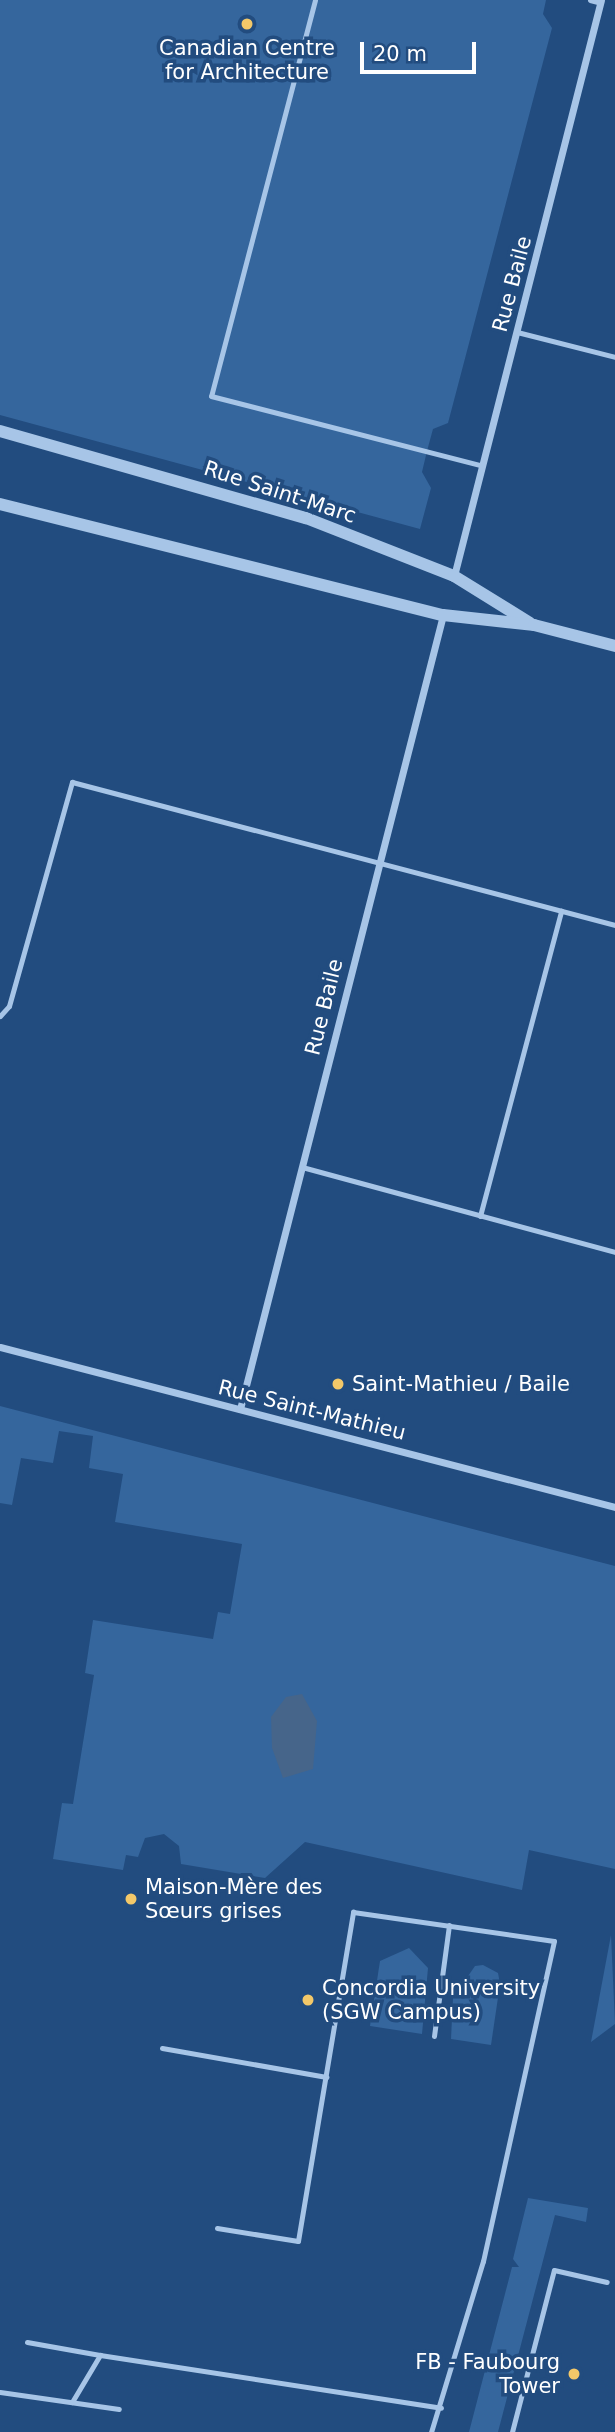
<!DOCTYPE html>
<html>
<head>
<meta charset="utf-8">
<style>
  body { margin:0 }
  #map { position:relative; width:615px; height:2432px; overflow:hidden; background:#224c7f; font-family:"DejaVu Sans",sans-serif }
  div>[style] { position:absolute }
  .green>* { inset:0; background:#35669d }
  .water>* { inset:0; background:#46658a }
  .service>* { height:5px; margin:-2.5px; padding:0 2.5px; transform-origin:2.5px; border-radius:2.5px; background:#a7c5e7 }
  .minor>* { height:7px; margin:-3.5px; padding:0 3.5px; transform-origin:3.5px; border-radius:3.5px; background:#a7c5e7 }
  .tertiary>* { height:12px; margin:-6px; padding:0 6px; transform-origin:6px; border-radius:6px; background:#a7c5e7 }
  .dots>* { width:19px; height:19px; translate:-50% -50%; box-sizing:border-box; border:4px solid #224c7f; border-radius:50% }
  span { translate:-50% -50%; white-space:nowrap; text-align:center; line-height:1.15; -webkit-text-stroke:7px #224c7f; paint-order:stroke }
  .poi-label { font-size:21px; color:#fff }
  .left { translate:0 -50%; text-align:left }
  .right { translate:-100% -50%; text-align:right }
  .street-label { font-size:21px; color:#fff }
  .scale { position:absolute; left:360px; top:42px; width:116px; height:32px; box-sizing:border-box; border:4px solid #fff; border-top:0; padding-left:9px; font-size:21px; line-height:24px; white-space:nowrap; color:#fff; -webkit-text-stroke:5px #224c7f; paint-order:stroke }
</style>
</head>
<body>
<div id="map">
  <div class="green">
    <div style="clip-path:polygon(0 0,546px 0,543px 14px,552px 28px,448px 423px,433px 429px,427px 451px,422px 472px,431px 488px,420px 529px,0 415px)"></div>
    <div style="clip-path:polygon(0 1406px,615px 1566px,615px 1869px,529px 1850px,522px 1890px,305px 1842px,265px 1878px,181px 1864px,179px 1846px,164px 1834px,145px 1838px,138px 1857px,126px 1855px,123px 1870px,53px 1859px,62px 1803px,73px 1804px,94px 1675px,85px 1673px,93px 1620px,213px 1639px,218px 1612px,230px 1614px,242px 1544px,115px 1522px,123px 1474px,89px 1468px,93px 1436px,59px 1431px,53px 1463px,21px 1458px,12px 1505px,0 1503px)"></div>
    <div style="clip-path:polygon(611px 1935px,615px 2024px,591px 2042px)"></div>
    <div style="clip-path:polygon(409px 1948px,428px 1968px,422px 2034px,370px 2026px,380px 1961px)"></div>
    <div style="clip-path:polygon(483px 1965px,498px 1973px,500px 1984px,491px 2045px,451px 2039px,453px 1998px,475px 1966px)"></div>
    <div style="clip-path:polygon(528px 2198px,588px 2208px,586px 2222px,555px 2215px,498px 2432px,469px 2432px,512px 2267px,519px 2267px,513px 2259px)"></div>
  </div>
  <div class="water">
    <div style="clip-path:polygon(302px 1694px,317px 1721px,313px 1769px,283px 1778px,272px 1748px,271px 1717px,286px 1697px)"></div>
  </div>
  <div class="service">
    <div style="left:315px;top:0;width:409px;rotate:104.7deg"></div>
    <div style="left:211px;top:396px;width:278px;rotate:14.4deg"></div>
    <div style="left:590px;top:0;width:11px;rotate:15deg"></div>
    <div style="left:517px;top:332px;width:101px;rotate:14.3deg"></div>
    <div style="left:0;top:1016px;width:13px;rotate:-48deg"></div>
    <div style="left:9px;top:1006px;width:233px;rotate:-74.3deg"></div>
    <div style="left:72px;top:782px;width:562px;rotate:14.75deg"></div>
    <div style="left:302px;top:1167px;width:324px;rotate:15.2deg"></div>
    <div style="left:480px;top:1216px;width:316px;rotate:-75.1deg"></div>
    <div style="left:434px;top:2036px;width:112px;rotate:-82.3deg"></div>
    <div style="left:162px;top:2048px;width:167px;rotate:10deg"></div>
    <div style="left:217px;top:2228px;width:82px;rotate:9.1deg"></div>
    <div style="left:298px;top:2241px;width:334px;rotate:-80.5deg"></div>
    <div style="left:353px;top:1912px;width:203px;rotate:8.2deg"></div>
    <div style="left:554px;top:1941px;width:328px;rotate:102.5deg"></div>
    <div style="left:483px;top:2261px;width:179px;rotate:106.9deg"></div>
    <div style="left:27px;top:2342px;width:74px;rotate:10.1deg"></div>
    <div style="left:0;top:2392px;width:120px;rotate:8.1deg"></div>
    <div style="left:72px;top:2402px;width:55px;rotate:-59.2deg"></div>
    <div style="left:100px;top:2355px;width:345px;rotate:8.8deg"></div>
    <div style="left:512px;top:2432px;width:167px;rotate:-75.5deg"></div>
    <div style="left:554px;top:2270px;width:54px;rotate:12.8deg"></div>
  </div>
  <div class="minor">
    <div style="left:454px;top:576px;width:594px;rotate:-75.68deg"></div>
    <div style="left:0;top:1347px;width:635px;rotate:14.58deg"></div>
    <div style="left:240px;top:1409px;width:820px;rotate:-75.66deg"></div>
  </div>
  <div class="tertiary">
    <div style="left:0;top:431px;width:318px;rotate:15.9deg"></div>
    <div style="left:306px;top:518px;width:159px;rotate:21.4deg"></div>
    <div style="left:454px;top:576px;width:89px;rotate:31.7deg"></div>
    <div style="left:0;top:504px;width:457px;rotate:14.1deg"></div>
    <div style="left:443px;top:615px;width:92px;rotate:6.3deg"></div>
    <div style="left:534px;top:625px;width:84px;rotate:14.5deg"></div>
  </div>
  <div class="dots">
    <div style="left:247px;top:24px;background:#f3c869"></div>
    <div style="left:338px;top:1384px;background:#f3c869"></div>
    <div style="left:131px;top:1899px;background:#f3c869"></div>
    <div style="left:308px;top:2000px;background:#f3c869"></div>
    <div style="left:574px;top:2374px;background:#f3c869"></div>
  </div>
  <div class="poi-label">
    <span style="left:247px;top:60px">Canadian Centre<br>for Architecture</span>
    <span class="left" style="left:352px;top:1384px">Saint-Mathieu / Baile</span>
    <span class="left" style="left:145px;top:1899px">Maison-Mère des<br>Sœurs grises</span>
    <span class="left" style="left:322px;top:2000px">Concordia University<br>(SGW Campus)</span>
    <span class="right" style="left:560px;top:2374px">FB - Faubourg<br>Tower</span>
  </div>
  <div class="street-label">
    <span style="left:512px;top:284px;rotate:-75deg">Rue Baile</span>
    <span style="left:280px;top:492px;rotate:18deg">Rue Saint-Marc</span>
    <span style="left:324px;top:1007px;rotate:-76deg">Rue Baile</span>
    <span style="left:312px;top:1410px;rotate:14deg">Rue Saint-Mathieu</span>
  </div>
  <div class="scale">20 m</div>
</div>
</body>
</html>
